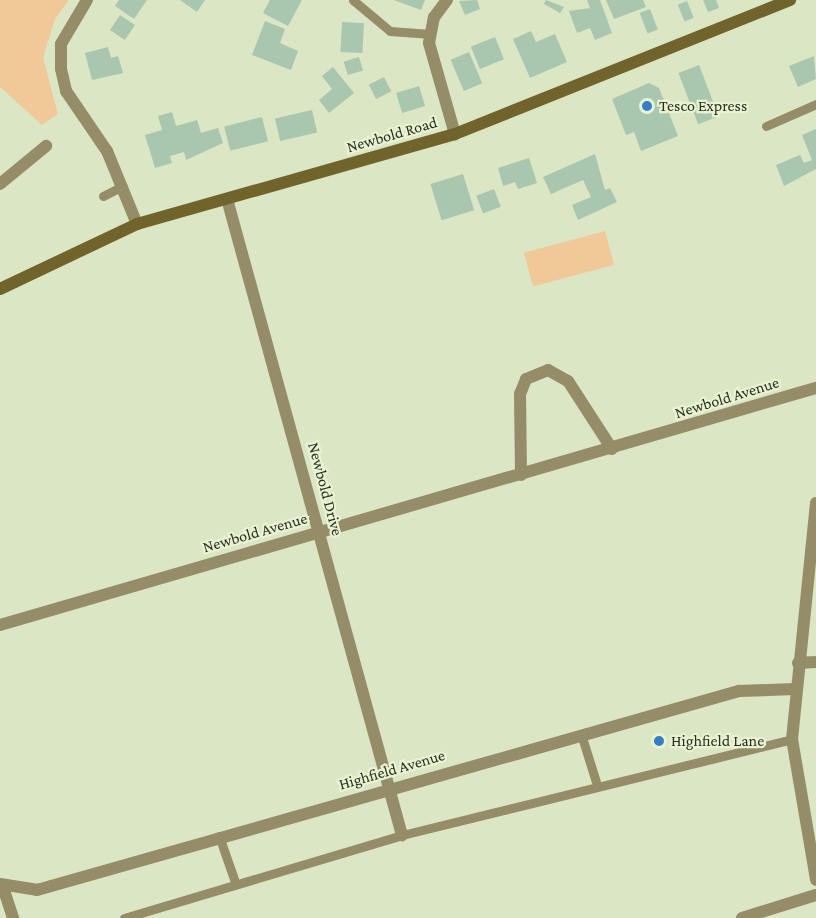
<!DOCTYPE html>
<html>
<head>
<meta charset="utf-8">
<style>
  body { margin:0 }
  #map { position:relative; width:816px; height:918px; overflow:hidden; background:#dae6c4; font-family:"Crimson Pro",serif }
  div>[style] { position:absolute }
  .green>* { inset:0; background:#f1c999; transform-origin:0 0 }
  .building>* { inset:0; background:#a9c7ae; transform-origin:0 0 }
  .service>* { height:9px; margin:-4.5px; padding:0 4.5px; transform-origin:4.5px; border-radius:4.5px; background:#948d68 }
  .minor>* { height:12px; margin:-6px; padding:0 6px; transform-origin:6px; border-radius:6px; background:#948d68 }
  .tertiary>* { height:12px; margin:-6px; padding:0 6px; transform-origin:6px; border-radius:6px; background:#948d68 }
  .secondary>* { height:12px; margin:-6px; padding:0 6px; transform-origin:6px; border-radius:6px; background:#70642b }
  .dots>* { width:16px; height:16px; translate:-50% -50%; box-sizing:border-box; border:3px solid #e7f3d1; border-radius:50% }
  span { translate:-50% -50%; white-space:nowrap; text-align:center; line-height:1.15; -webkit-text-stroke:4.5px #e7f3d1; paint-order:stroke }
  .poi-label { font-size:16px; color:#2a2e21 }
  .left { translate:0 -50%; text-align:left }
  .street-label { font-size:16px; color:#2a2e21 }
</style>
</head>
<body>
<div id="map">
  <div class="green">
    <div style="clip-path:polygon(0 0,69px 0,55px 19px,43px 58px,58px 114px,42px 125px,0 87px)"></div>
    <div style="left:605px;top:231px;width:35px;height:84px;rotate:75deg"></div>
  </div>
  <div class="building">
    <div style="clip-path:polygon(119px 0,147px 0,134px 19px,115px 6px)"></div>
    <div style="clip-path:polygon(180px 0,205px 0,197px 12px)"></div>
    <div style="clip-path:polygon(270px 0,302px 0,288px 26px,263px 13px)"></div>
    <div style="clip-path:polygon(394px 0,425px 0,421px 10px)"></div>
    <div style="clip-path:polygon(477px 0,480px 9px,465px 15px,459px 1px)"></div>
    <div style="clip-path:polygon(546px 0,564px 7px,560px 13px,544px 4px)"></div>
    <div style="clip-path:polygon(587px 0,600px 0,612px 33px,595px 40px,590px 28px,577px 33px,569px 11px,590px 8px)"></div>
    <div style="clip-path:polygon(606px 0,643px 0,646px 7px,614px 19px)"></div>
    <div style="clip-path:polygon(703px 0,716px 0,719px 8px,708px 12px)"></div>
    <div style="left:687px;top:1px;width:18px;height:10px;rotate:68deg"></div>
    <div style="left:650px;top:9px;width:22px;height:11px;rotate:69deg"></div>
    <div style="left:120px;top:15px;width:18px;height:18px;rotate:34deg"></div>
    <div style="clip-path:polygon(265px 21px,285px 29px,280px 43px,298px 51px,291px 70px,252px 55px)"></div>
    <div style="left:342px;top:22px;width:22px;height:30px;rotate:3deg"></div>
    <div style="clip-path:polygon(531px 31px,536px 42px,555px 34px,567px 62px,530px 78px,513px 39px)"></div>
    <div style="left:495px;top:37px;width:24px;height:26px;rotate:68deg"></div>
    <div style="clip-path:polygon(108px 47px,111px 58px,118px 56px,123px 73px,92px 80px,85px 53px)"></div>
    <div style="left:469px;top:52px;width:34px;height:20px;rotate:67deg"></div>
    <div style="clip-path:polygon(814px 56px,816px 79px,798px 87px,789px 66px)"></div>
    <div style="left:359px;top:57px;width:14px;height:16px;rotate:73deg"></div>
    <div style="left:699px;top:65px;width:55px;height:22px;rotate:69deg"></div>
    <div style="clip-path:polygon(333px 67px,354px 93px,329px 113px,319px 100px,332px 89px,322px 76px)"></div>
    <div style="left:384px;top:77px;width:16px;height:17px;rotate:63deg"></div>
    <div style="clip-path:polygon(649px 83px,659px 88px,678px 136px,641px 151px,634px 132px,626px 135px,612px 99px)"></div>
    <div style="left:419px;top:86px;width:21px;height:24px;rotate:73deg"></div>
    <div style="left:312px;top:110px;width:23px;height:38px;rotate:77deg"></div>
    <div style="clip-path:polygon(172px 112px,176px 126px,197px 120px,201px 133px,218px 128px,223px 143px,186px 160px,184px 152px,170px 156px,172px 163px,155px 168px,145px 135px,162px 130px,158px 116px)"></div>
    <div style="left:262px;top:117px;width:25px;height:39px;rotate:76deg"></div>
    <div style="clip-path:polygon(816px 129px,816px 169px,784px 186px,776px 165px,800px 155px,804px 163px,812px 160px,802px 135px)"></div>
    <div style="clip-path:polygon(595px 154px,605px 190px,610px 188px,617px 202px,578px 220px,572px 205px,591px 197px,583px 180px,551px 194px,543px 177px)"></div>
    <div style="clip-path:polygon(529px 158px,537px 183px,518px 189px,515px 182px,503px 186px,498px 168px)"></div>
    <div style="left:463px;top:174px;width:38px;height:34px;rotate:73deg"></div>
    <div style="left:494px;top:189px;width:19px;height:19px;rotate:69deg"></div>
  </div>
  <div class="service">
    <div style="left:353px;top:0;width:48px;rotate:40deg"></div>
    <div style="left:390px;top:31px;width:41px;rotate:4.2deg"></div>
    <div style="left:766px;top:126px;width:55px;rotate:-23.7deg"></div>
    <div style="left:103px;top:196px;width:22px;rotate:-27deg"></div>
    <div style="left:581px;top:734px;width:53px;rotate:72.6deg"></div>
    <div style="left:219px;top:836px;width:49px;rotate:70.8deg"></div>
    <div style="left:124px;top:918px;width:290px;rotate:-16.6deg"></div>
    <div style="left:402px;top:835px;width:402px;rotate:-13.8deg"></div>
  </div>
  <div class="minor">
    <div style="left:87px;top:0;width:51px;rotate:120.6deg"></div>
    <div style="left:61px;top:44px;width:25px;rotate:90deg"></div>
    <div style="left:61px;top:69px;width:23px;rotate:77deg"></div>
    <div style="left:66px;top:91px;width:73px;rotate:55.7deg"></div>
    <div style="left:107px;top:151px;width:79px;rotate:67.7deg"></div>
    <div style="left:447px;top:0;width:21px;rotate:127deg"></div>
    <div style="left:434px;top:17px;width:26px;rotate:101deg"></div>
    <div style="left:429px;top:43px;width:95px;rotate:74.1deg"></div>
    <div style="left:0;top:184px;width:60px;rotate:-39.6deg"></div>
    <div style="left:227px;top:199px;width:660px;rotate:74.62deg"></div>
    <div style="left:521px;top:475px;width:81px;rotate:-90.7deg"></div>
    <div style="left:520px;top:394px;width:16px;rotate:-68deg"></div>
    <div style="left:526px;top:379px;width:24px;rotate:-22deg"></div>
    <div style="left:548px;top:370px;width:23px;rotate:29deg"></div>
    <div style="left:568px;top:381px;width:81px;rotate:57.1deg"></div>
    <div style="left:0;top:625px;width:850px;rotate:-16.2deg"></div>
    <div style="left:798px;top:663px;width:18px;rotate:-3deg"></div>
    <div style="left:0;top:884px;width:37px;rotate:9deg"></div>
    <div style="left:37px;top:890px;width:730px;rotate:-15.83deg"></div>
    <div style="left:739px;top:691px;width:56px;rotate:-2deg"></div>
    <div style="left:3px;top:887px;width:33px;rotate:72deg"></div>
    <div style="left:742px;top:918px;width:77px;rotate:-17.3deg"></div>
  </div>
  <div class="tertiary">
    <div style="left:816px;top:503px;width:237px;rotate:95.8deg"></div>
    <div style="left:792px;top:739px;width:143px;rotate:80.3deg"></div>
  </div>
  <div class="secondary">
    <div style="left:0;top:289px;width:152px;rotate:-25.4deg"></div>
    <div style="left:137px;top:224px;width:330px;rotate:-15.8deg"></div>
    <div style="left:455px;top:134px;width:361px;rotate:-21.8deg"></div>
  </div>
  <div class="dots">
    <div style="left:647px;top:106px;background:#317ece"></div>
    <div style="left:659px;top:741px;background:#317ece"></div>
  </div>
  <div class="poi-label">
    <span class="left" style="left:659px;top:106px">Tesco Express</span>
    <span class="left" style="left:671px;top:741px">Highfield Lane</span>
  </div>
  <div class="street-label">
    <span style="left:392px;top:135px;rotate:-16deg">Newbold Road</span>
    <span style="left:727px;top:398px;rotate:-17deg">Newbold Avenue</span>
    <span style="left:325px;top:489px;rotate:75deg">Newbold Drive</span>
    <span style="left:255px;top:533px;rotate:-16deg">Newbold Avenue</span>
    <span style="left:392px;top:770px;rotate:-16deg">Highfield Avenue</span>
  </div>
</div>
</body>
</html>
